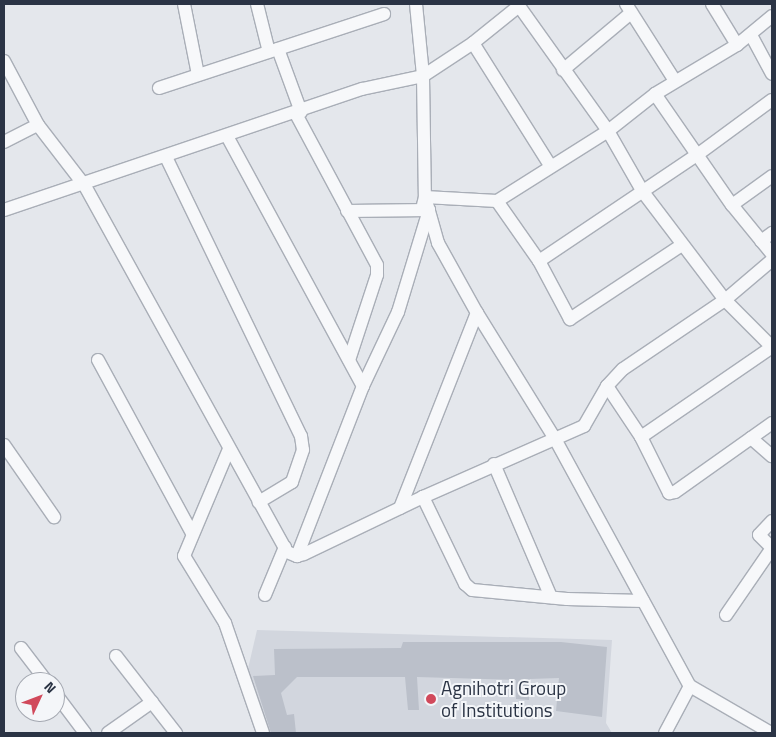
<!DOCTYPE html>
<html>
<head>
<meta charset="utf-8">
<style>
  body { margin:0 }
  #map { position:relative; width:776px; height:737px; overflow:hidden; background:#e4e7ec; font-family:"Titillium Web",sans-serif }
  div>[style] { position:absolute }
  .built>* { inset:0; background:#d2d6de }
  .building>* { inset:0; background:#bbc0ca }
  .roads { filter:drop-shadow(1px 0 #a9aeb7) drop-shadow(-1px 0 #a9aeb7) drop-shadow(0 1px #a9aeb7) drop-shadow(0 -1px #a9aeb7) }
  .street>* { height:12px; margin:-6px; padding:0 6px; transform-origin:6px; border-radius:6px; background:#f7f8fa }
  .dots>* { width:14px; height:14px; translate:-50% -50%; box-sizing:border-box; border:2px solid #f4f6f9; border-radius:50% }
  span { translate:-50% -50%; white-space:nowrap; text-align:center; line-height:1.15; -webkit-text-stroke:4px #f4f6f9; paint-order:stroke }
  .poi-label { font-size:19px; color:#2b3445 }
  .left { translate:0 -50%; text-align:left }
  .frame { position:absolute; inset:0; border:5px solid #2b3445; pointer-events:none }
  .north { position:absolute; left:15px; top:672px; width:50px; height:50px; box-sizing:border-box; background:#f4f6f9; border:1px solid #a4a8b1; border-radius:50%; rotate:47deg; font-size:14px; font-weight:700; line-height:20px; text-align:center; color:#2b3445 }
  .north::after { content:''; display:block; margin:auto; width:18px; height:22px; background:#d1495b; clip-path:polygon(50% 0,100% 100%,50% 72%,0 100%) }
</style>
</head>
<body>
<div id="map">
  <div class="built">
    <div style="clip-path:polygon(257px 630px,612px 640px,606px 723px,612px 733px,266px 733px,247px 673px)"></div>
  </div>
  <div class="building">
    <div style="clip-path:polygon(403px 642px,561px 642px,607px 647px,602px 717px,556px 711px,559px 678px,530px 679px,529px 700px,516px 699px,516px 680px,417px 677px,419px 710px,408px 710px,405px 677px,297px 677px,281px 693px,287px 715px,294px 714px,296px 733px,271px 733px,253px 676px,275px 675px,274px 649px,401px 648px)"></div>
  </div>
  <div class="roads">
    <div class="street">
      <div style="left:184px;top:4px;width:72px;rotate:78.8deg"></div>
      <div style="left:257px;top:4px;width:49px;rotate:76deg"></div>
      <div style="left:416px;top:4px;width:72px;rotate:84.4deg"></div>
      <div style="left:423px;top:76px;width:121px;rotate:89.1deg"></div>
      <div style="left:425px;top:197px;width:48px;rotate:74.2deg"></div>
      <div style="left:438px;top:243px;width:80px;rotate:60.9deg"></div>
      <div style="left:477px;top:313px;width:146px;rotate:58.2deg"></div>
      <div style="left:554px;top:437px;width:284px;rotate:61.4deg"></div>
      <div style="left:690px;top:686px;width:53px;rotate:118deg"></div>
      <div style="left:626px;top:4px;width:91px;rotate:57.5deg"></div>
      <div style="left:712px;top:4px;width:48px;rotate:58.6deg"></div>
      <div style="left:751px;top:35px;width:44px;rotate:61.7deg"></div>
      <div style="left:473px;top:43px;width:146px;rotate:57.8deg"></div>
      <div style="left:278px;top:49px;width:67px;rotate:69.9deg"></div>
      <div style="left:4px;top:61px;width:72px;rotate:62deg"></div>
      <div style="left:38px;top:125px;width:77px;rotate:52.4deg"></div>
      <div style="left:85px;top:186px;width:418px;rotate:61.1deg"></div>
      <div style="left:287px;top:552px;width:11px;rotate:22deg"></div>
      <div style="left:297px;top:556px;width:7px;rotate:-16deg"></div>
      <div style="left:304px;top:554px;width:132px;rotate:-25.6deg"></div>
      <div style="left:563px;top:70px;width:89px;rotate:-40deg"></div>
      <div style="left:159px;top:88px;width:237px;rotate:-18.2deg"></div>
      <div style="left:655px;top:94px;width:135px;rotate:55.3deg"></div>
      <div style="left:732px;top:205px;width:63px;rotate:50.8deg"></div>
      <div style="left:296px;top:114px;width:171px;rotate:61.8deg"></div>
      <div style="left:377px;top:265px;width:10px;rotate:90deg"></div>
      <div style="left:377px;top:275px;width:89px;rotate:108.2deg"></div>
      <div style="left:227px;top:136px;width:285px;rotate:61.5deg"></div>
      <div style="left:4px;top:142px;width:38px;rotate:-27deg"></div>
      <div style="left:166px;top:157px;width:310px;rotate:64.2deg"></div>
      <div style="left:301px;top:436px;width:14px;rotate:82deg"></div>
      <div style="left:303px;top:450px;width:34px;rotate:109deg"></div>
      <div style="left:292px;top:482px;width:39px;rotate:149deg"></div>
      <div style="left:497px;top:201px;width:73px;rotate:55deg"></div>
      <div style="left:539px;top:261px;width:66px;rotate:61.9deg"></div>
      <div style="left:570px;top:319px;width:134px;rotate:-33.5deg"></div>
      <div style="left:423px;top:205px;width:8px;rotate:-76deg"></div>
      <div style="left:425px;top:197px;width:72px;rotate:3.2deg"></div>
      <div style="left:497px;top:201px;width:131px;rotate:-32.2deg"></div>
      <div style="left:608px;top:131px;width:60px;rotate:-38.2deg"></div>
      <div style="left:655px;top:94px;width:96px;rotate:-30.9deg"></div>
      <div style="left:737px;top:45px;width:45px;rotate:-39.6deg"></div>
      <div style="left:732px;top:205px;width:49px;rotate:-35.9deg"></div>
      <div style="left:4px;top:210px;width:378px;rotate:-18.7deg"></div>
      <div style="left:362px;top:89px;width:62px;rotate:-12deg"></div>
      <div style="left:423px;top:76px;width:60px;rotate:-33.4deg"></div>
      <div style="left:473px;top:43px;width:59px;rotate:-38.8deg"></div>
      <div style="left:519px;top:6px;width:153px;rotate:54.5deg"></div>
      <div style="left:608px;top:131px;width:70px;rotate:60.2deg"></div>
      <div style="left:643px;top:192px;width:136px;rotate:52.8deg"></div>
      <div style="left:725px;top:300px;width:66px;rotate:45deg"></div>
      <div style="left:761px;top:241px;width:14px;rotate:-36deg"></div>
      <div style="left:539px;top:261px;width:190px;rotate:-33.9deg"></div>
      <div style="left:697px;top:155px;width:93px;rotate:-36.3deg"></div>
      <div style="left:98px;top:360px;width:197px;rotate:61.5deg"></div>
      <div style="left:607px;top:386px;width:61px;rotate:56.3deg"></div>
      <div style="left:641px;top:437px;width:63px;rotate:63.4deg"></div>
      <div style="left:669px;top:493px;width:6px;rotate:-9deg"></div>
      <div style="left:675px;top:492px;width:119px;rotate:-35.4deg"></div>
      <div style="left:641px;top:437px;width:159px;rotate:-34.5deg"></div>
      <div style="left:751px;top:438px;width:28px;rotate:41deg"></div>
      <div style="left:4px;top:445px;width:88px;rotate:55.2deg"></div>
      <div style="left:229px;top:449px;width:116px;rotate:112.8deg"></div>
      <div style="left:184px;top:556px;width:79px;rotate:58.5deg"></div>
      <div style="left:225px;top:623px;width:116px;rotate:70.9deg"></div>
      <div style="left:494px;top:464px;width:145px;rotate:66.8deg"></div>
      <div style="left:400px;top:508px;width:210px;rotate:-68.5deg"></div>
      <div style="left:772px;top:521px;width:19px;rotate:133deg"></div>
      <div style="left:759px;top:535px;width:18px;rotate:45deg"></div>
      <div style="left:297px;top:556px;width:182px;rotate:-68.8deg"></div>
      <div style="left:363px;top:386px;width:82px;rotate:-64.7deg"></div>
      <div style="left:398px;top:312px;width:107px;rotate:-73.1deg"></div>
      <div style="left:429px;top:210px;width:82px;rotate:179.3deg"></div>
      <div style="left:265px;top:595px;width:52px;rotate:-67.4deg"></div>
      <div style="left:643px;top:601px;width:76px;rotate:-178.5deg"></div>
      <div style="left:567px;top:599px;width:95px;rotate:-174.6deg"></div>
      <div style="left:472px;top:590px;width:9px;rotate:-139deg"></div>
      <div style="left:465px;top:584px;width:97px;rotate:-115.8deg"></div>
      <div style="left:423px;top:497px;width:176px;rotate:-23.8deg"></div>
      <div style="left:584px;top:426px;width:46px;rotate:-60.1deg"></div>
      <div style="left:607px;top:386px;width:23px;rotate:-47deg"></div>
      <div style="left:623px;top:369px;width:123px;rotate:-34.1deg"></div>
      <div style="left:725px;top:300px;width:62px;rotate:-40.4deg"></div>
      <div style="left:726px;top:615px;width:81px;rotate:-55.5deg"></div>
      <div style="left:21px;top:648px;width:43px;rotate:52.6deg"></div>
      <div style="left:116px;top:656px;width:98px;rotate:52.1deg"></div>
      <div style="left:690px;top:686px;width:94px;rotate:30.1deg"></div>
      <div style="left:55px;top:693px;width:50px;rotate:53.1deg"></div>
      <div style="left:108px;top:733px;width:54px;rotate:-35.2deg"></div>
    </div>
  </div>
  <div class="dots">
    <div style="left:431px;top:699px;background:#d1495b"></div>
  </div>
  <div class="poi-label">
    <span class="left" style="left:441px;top:699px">Agnihotri Group<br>of Institutions</span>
  </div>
  <div class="frame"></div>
  <div class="north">N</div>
</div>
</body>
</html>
